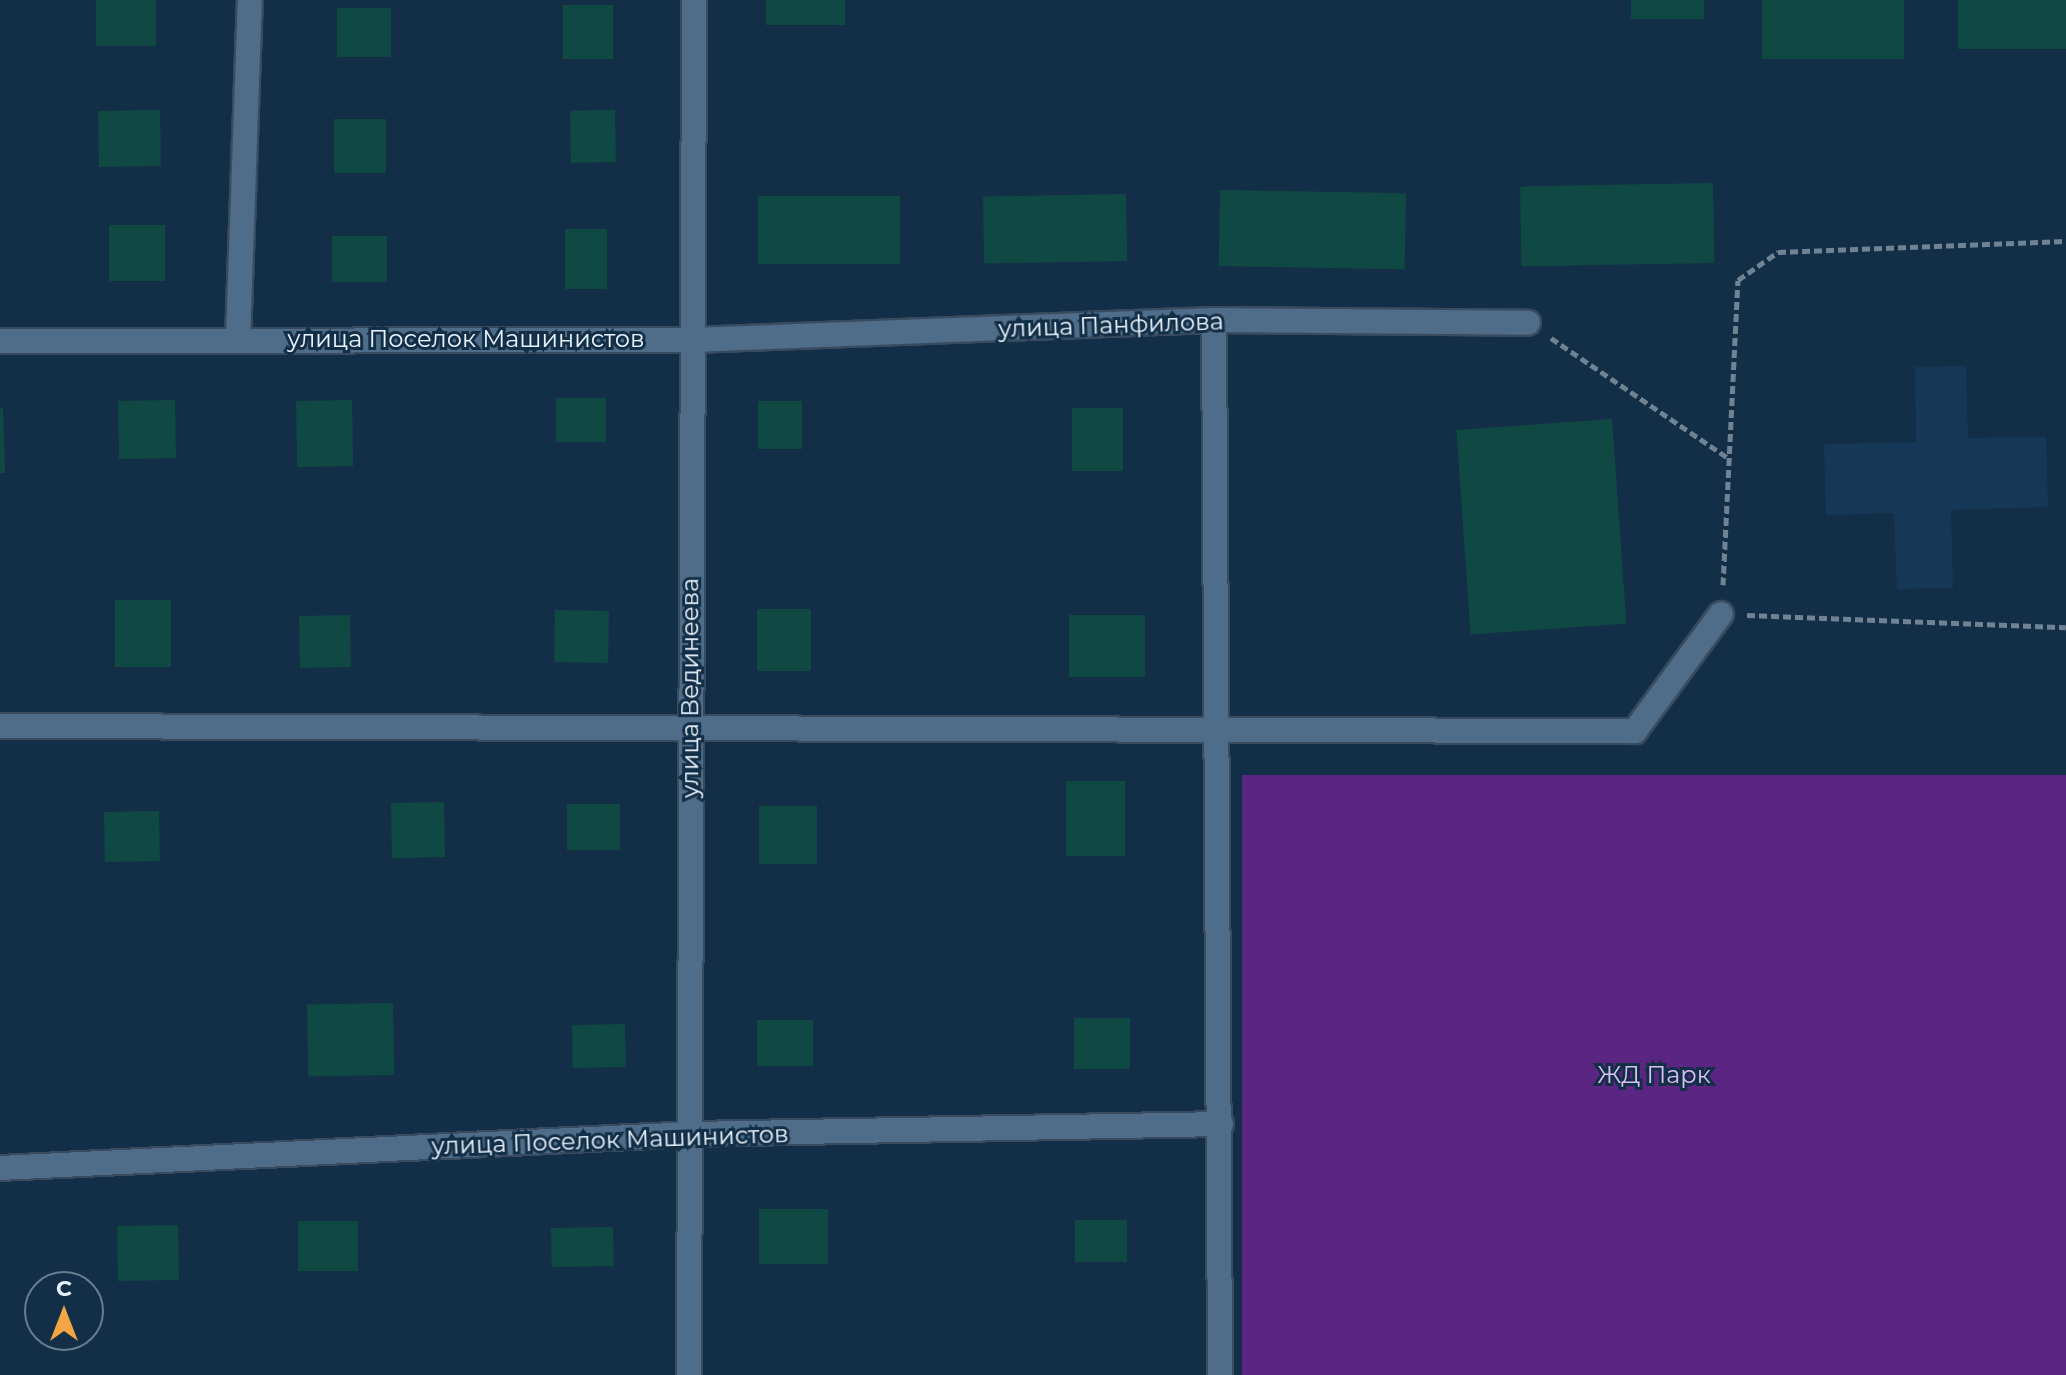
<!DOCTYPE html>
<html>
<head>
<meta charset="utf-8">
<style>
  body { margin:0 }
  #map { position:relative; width:2066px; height:1375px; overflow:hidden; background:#132f47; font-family:Montserrat,sans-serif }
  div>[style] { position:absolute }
  .built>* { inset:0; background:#163856 }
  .green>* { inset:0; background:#5b2681; transform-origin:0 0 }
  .building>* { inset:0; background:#104844; transform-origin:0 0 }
  .path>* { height:5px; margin-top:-2.5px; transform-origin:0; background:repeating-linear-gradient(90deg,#6f8395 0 8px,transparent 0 12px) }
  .roads { filter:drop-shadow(2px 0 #384b5f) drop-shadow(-2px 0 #384b5f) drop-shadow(0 2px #384b5f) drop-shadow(0 -2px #384b5f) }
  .street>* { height:24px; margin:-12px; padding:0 12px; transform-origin:12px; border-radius:12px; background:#4f6d89 }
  span { translate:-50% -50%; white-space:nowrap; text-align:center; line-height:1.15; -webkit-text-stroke:6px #132f47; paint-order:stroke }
  .street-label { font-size:24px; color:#e8f2fc }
  .park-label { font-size:24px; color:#d9bff2 }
  .north { position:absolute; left:24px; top:1271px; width:80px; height:80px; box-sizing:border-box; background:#132f47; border:2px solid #687d8f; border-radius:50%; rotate:0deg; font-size:22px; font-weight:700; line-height:32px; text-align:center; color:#e8f2fc }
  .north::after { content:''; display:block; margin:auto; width:28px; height:36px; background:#f3a443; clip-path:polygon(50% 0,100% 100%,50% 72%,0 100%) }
</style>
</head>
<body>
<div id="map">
  <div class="built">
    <div style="clip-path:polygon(1966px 366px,1968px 438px,2046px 437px,2048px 507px,1951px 510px,1953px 588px,1897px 589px,1894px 513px,1826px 515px,1824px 444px,1916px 442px,1915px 367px)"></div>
  </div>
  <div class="green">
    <div style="left:1242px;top:775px;width:824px;height:600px"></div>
  </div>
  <div class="building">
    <div style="left:96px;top:0;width:60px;height:46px"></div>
    <div style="left:766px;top:0;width:79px;height:25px"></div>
    <div style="left:1631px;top:0;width:73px;height:19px"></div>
    <div style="left:1762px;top:0;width:142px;height:59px"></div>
    <div style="left:1958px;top:0;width:108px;height:49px"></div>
    <div style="left:563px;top:5px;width:50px;height:54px"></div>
    <div style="left:391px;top:8px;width:49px;height:54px;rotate:90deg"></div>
    <div style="left:160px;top:110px;width:56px;height:62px;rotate:89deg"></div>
    <div style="left:615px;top:110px;width:52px;height:45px;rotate:89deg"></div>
    <div style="left:334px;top:119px;width:52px;height:54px"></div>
    <div style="left:1713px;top:183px;width:80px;height:193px;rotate:89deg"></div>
    <div style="left:1220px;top:190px;width:186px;height:76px;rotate:1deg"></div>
    <div style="left:1126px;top:194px;width:67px;height:143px;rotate:89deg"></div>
    <div style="left:758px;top:196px;width:142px;height:68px"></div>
    <div style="left:109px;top:225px;width:56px;height:56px"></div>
    <div style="left:565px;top:229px;width:42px;height:60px"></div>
    <div style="left:332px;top:236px;width:55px;height:46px"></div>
    <div style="left:606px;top:398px;width:44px;height:50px;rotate:90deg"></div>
    <div style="left:175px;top:400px;width:58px;height:57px;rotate:89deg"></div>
    <div style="left:352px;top:400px;width:66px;height:56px;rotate:89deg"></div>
    <div style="left:758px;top:401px;width:44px;height:48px"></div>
    <div style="clip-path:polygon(3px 408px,5px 473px,0 473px,0 409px)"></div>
    <div style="left:1072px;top:408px;width:51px;height:63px"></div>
    <div style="left:1612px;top:419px;width:205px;height:156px;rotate:86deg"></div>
    <div style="left:115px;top:600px;width:56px;height:67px"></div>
    <div style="left:757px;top:609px;width:54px;height:62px"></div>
    <div style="left:555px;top:610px;width:54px;height:52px;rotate:1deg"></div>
    <div style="left:350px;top:615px;width:52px;height:51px;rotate:89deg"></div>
    <div style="left:1069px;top:615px;width:76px;height:62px"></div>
    <div style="left:1066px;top:781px;width:59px;height:75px"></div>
    <div style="left:444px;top:802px;width:55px;height:53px;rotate:89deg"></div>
    <div style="left:620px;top:804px;width:46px;height:53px;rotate:90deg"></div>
    <div style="left:759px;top:806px;width:58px;height:58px"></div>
    <div style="left:159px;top:811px;width:50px;height:55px;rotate:89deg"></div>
    <div style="left:393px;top:1003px;width:72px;height:86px;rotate:89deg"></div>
    <div style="left:1074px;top:1018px;width:56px;height:51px"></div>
    <div style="left:757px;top:1020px;width:56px;height:46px"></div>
    <div style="left:625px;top:1024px;width:43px;height:53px;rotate:89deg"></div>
    <div style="left:759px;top:1209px;width:69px;height:55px"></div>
    <div style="left:1075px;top:1220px;width:52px;height:42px"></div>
    <div style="left:358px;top:1221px;width:50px;height:60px;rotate:90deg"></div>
    <div style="left:178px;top:1225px;width:55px;height:61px;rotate:89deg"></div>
    <div style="left:613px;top:1227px;width:39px;height:62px;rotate:89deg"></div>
  </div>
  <div class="path">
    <div style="left:1551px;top:338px;width:214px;rotate:34.1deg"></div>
    <div style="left:1723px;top:585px;width:305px;rotate:-87.2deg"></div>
    <div style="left:1738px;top:280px;width:49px;rotate:-35deg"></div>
    <div style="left:1778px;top:252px;width:288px;rotate:-2.2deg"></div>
    <div style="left:1747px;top:615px;width:319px;rotate:2.2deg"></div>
  </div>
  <div class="roads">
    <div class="street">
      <div style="left:1214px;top:320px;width:1055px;rotate:89.67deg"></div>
      <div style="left:238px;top:339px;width:339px;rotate:-88deg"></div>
      <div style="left:0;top:341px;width:693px;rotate:-0.08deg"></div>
      <div style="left:693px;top:340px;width:521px;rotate:-2.2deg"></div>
      <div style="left:1214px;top:320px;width:314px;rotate:0.5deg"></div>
      <div style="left:0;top:726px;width:1635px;rotate:0.18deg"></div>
      <div style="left:1635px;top:731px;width:145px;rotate:-53.7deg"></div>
      <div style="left:0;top:1168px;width:693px;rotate:-2.81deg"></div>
      <div style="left:692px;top:1134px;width:529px;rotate:-1.08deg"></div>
      <div style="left:689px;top:1375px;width:1375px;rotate:-89.79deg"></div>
    </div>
  </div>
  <div class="street-label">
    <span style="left:1111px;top:325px;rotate:-2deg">улица Панфилова</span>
    <span style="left:466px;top:339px">улица Поселок Машинистов</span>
    <span style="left:690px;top:688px;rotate:-90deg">улица Вединеева</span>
    <span style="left:610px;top:1140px;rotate:-2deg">улица Поселок Машинистов</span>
  </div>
  <div class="park-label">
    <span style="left:1654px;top:1075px">ЖД Парк</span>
  </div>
  <div class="north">С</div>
</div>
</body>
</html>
